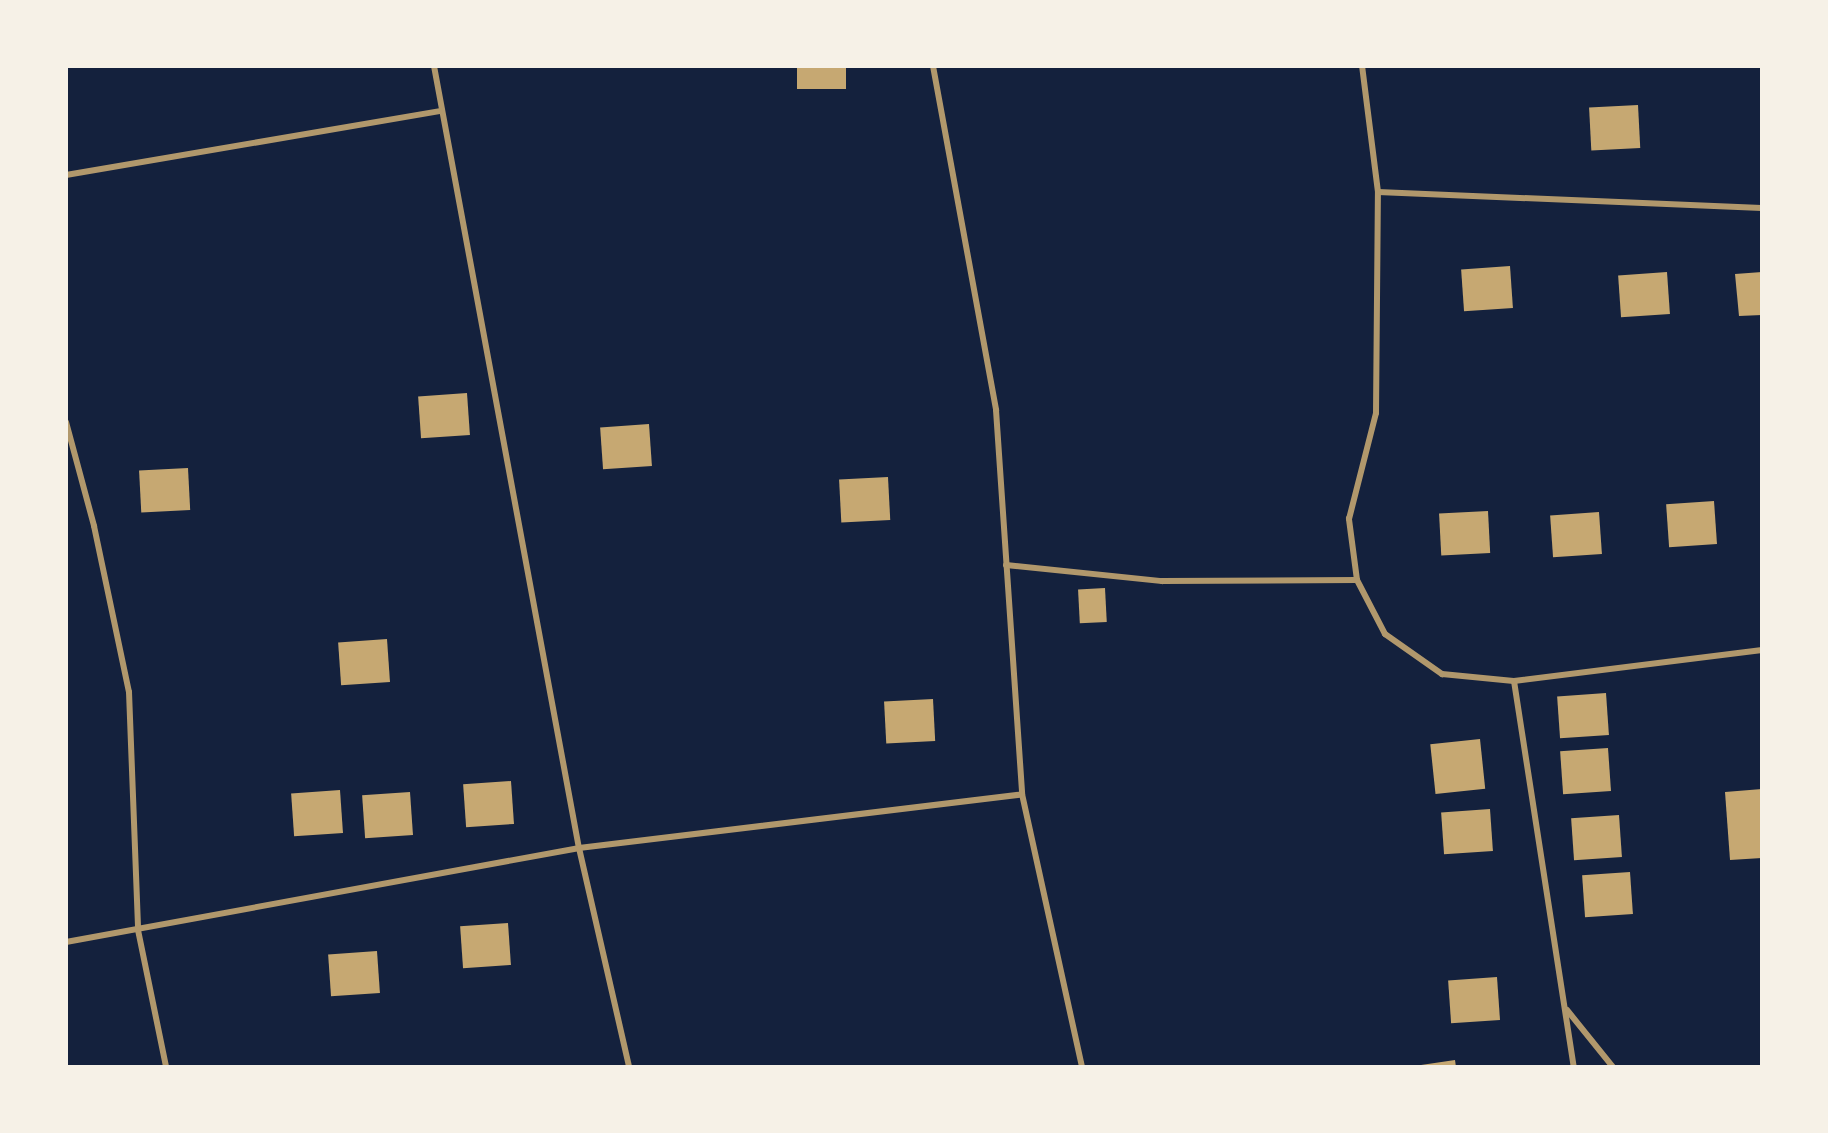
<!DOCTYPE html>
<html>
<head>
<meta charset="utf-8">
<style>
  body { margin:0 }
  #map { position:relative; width:1828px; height:1133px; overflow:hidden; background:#14213d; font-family:"Open Sans",sans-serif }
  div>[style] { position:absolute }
  .building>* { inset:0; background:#c6a872; transform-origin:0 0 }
  .service>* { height:6px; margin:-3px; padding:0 3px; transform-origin:3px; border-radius:3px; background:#b1986c }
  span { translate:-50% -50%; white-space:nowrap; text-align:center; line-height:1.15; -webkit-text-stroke:8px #f6f1e7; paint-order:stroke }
  .frame { position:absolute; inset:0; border:68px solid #f6f1e7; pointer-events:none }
</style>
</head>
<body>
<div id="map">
  <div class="building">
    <div style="left:797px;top:66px;width:49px;height:23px"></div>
    <div style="left:1638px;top:105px;width:43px;height:49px;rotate:87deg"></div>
    <div style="left:1510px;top:266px;width:42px;height:49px;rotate:86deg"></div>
    <div style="left:1667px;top:272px;width:42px;height:49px;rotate:86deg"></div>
    <div style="clip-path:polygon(1762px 272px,1762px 315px,1739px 316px,1735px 274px)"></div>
    <div style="left:467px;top:393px;width:42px;height:49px;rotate:86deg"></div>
    <div style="left:649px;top:424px;width:42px;height:49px;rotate:86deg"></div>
    <div style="left:188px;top:468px;width:42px;height:49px;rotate:87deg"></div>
    <div style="left:888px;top:477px;width:43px;height:49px;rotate:87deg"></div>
    <div style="left:1714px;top:501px;width:43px;height:48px;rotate:86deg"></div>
    <div style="left:1488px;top:511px;width:42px;height:49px;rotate:87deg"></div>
    <div style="left:1599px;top:512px;width:42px;height:49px;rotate:86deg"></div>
    <div style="left:1105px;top:588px;width:34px;height:27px;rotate:87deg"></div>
    <div style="left:387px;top:639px;width:43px;height:49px;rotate:86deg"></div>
    <div style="left:1606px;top:693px;width:42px;height:49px;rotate:86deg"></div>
    <div style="left:933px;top:699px;width:42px;height:49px;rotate:87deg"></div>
    <div style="left:1480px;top:739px;width:50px;height:50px;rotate:84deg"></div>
    <div style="left:1608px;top:748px;width:43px;height:48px;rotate:86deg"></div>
    <div style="left:511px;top:781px;width:43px;height:48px;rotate:86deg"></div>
    <div style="clip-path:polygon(1762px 789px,1762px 858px,1730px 860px,1725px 792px)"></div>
    <div style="left:340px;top:790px;width:43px;height:49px;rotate:86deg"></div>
    <div style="left:410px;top:792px;width:43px;height:48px;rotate:86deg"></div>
    <div style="left:1490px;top:809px;width:42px;height:49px;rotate:86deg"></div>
    <div style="left:1619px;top:815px;width:42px;height:48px;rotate:86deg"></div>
    <div style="left:1630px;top:872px;width:42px;height:48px;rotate:86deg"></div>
    <div style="left:508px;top:923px;width:42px;height:48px;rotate:86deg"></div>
    <div style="left:377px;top:951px;width:42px;height:49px;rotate:86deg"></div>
    <div style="left:1497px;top:977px;width:43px;height:49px;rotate:86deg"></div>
    <div style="clip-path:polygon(1455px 1060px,1456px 1067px,1421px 1067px,1421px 1065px)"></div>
  </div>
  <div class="service">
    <div style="left:434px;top:66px;width:795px;rotate:79.5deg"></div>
    <div style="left:579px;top:848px;width:225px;rotate:77.1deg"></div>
    <div style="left:933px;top:66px;width:350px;rotate:79.6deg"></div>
    <div style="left:996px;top:410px;width:385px;rotate:86.1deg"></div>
    <div style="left:1022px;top:794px;width:280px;rotate:77.6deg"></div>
    <div style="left:66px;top:175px;width:379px;rotate:-9.7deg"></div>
    <div style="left:1378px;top:192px;width:384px;rotate:2.4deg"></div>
    <div style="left:66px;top:422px;width:108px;rotate:74.9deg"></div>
    <div style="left:94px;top:526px;width:170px;rotate:78.1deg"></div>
    <div style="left:129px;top:692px;width:238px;rotate:87.8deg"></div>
    <div style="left:138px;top:930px;width:140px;rotate:78.4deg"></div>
    <div style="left:1006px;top:565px;width:157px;rotate:5.9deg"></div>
    <div style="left:1162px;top:581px;width:195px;rotate:-0.3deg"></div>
    <div style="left:1357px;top:580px;width:61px;rotate:62.6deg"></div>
    <div style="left:1385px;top:634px;width:70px;rotate:35.1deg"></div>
    <div style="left:1442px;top:674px;width:72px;rotate:5.6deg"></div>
    <div style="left:1514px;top:681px;width:250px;rotate:-7.1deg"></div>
    <div style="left:1357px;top:580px;width:62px;rotate:-97.5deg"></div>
    <div style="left:1349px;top:519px;width:109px;rotate:-75.7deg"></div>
    <div style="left:1376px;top:413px;width:221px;rotate:-89.5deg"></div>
    <div style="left:1378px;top:192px;width:127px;rotate:-97.2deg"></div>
    <div style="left:1514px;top:681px;width:391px;rotate:81.2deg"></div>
    <div style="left:66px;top:942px;width:522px;rotate:-10.38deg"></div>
    <div style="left:579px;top:848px;width:446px;rotate:-6.9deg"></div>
    <div style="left:1567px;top:1010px;width:73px;rotate:51.1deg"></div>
  </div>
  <div class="frame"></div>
</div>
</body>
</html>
